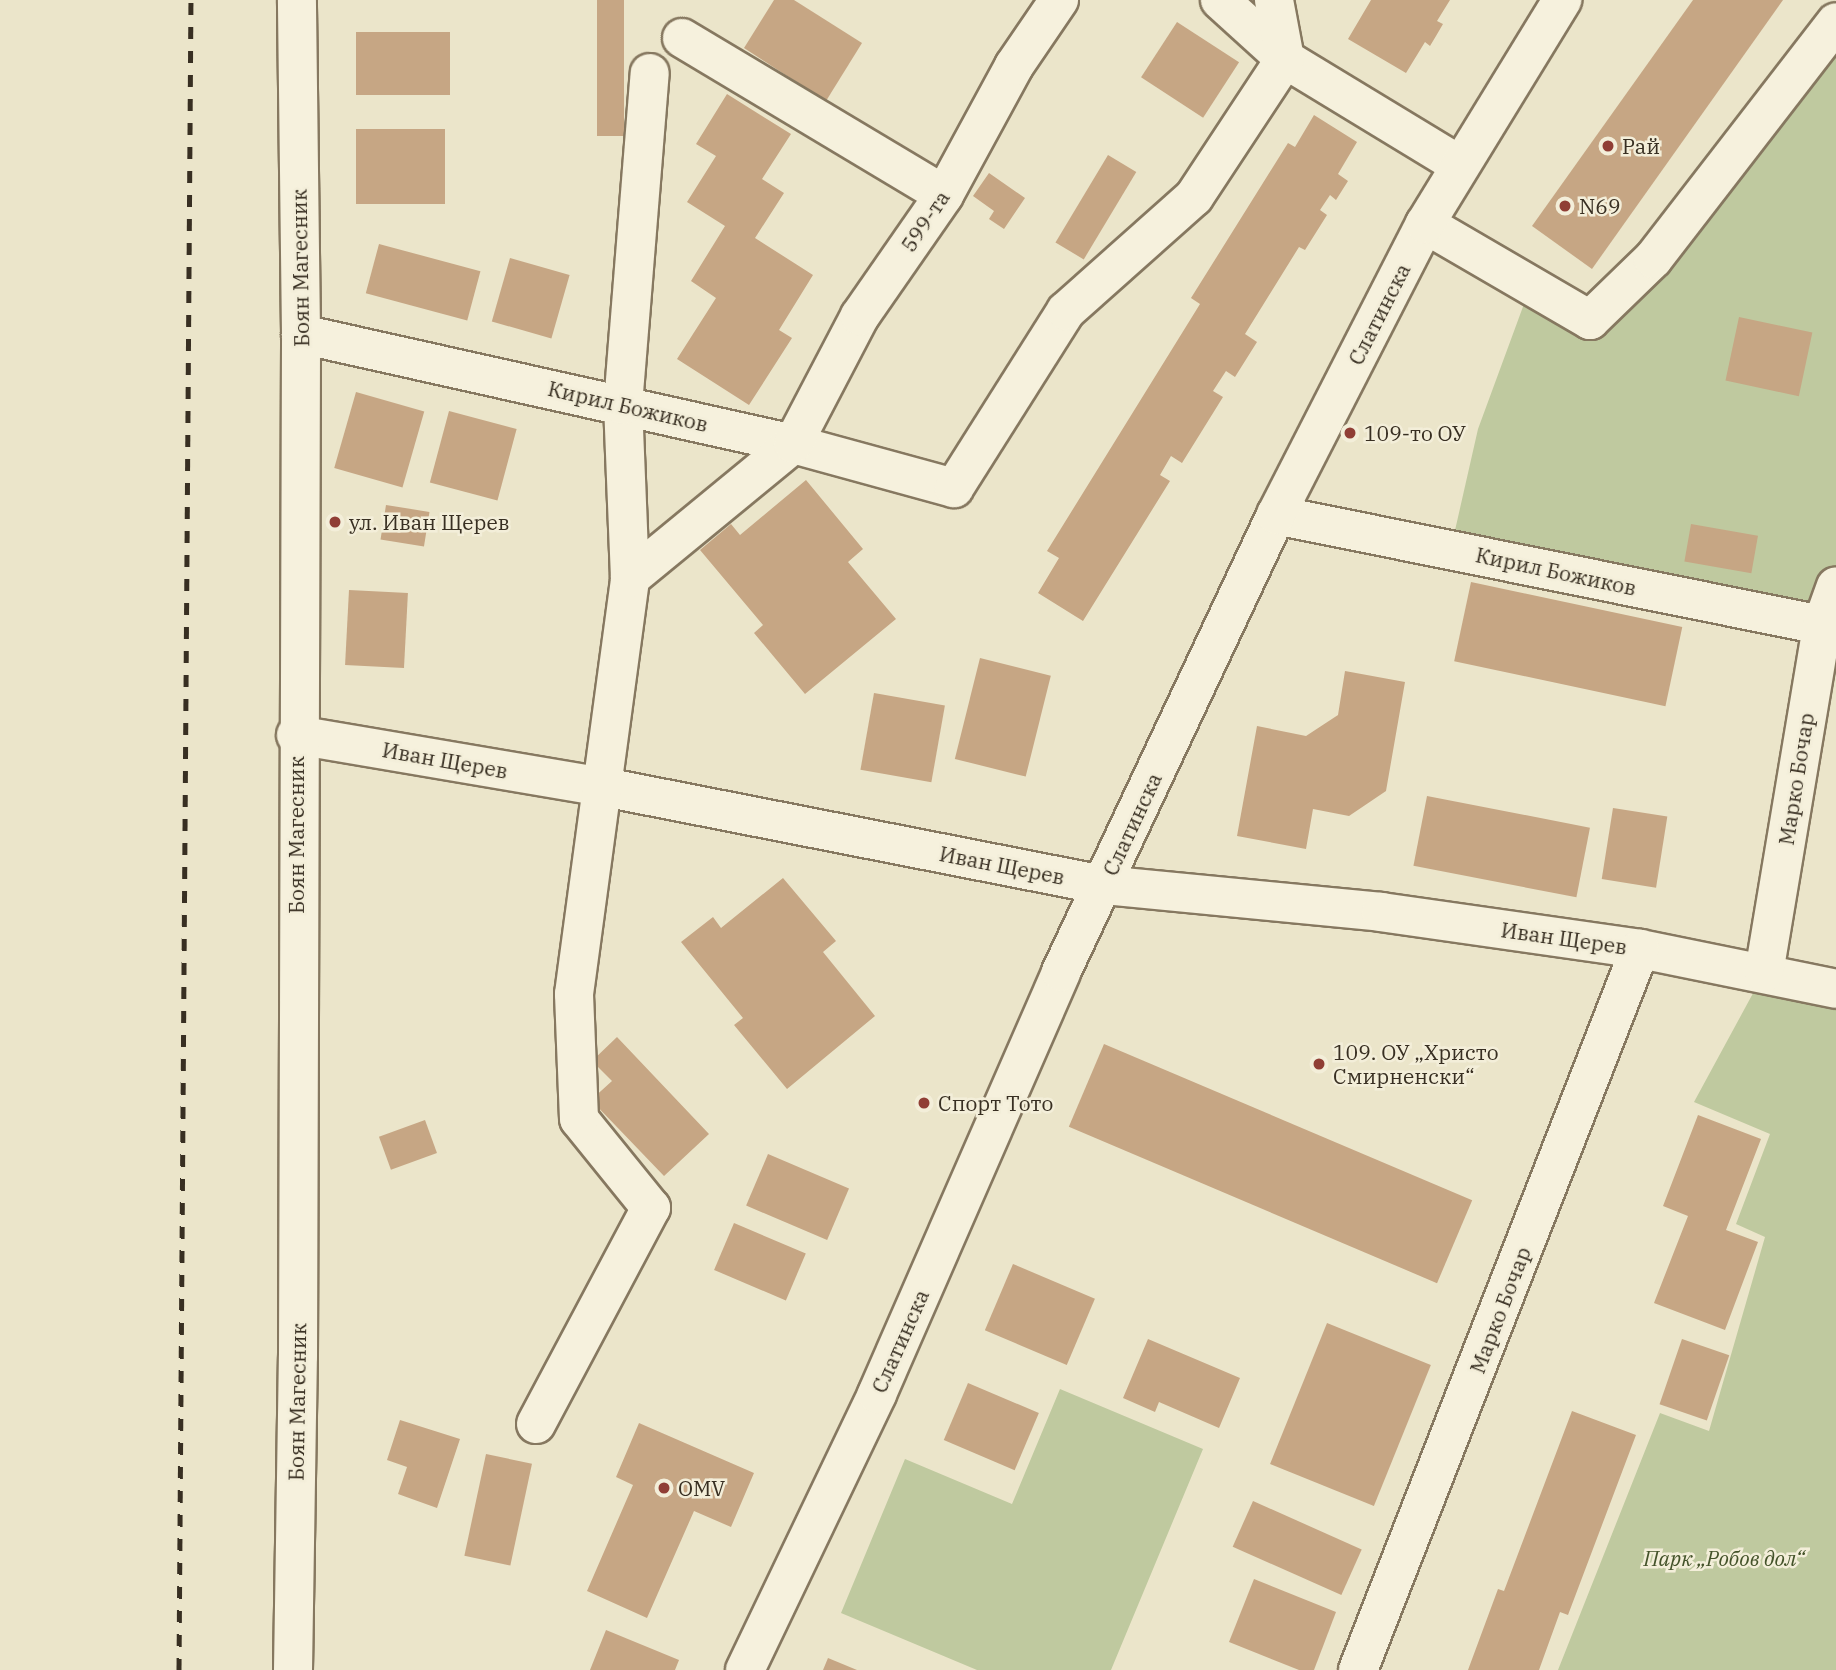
<!DOCTYPE html>
<html>
<head>
<meta charset="utf-8">
<style>
  body { margin:0 }
  #map { position:relative; width:1836px; height:1670px; overflow:hidden; background:#ebe5ca; font-family:"IBM Plex Serif",serif }
  div>[style] { position:absolute }
  .green>* { inset:0; background:#bfc99f }
  .building>* { inset:0; background:#c6a684; transform-origin:0 0 }
  .roads { filter:drop-shadow(2px 0 #867860) drop-shadow(-2px 0 #867860) drop-shadow(0 2px #867860) drop-shadow(0 -2px #867860) }
  .minor>* { height:38px; margin:-19px; padding:0 19px; transform-origin:19px; border-radius:19px; background:#f6f1dd }
  .rail>* { height:5px; margin-top:-2.5px; transform-origin:0; background:repeating-linear-gradient(90deg,#382f22 0 12px,transparent 0 24px) }
  .dots>* { width:19px; height:19px; translate:-50% -50%; box-sizing:border-box; border:4px solid #f3eed9; border-radius:50% }
  span { translate:-50% -50%; white-space:nowrap; text-align:center; line-height:1.15; -webkit-text-stroke:5px #f3eed9; paint-order:stroke }
  .poi-label { font-size:21px; color:#382f22 }
  .left { translate:0 -50%; text-align:left }
  .street-label { font-size:21px; color:#382f22 }
  .park-label { font-size:21px; color:#44532a; font-style:italic }
</style>
</head>
<body>
<div id="map">
  <div class="green">
    <div style="clip-path:polygon(1836px 22px,1836px 586px,1822px 625px,1451px 548px,1478px 429px,1531px 285px,1590px 320px)"></div>
    <div style="clip-path:polygon(1764px 973px,1836px 989px,1836px 1670px,1558px 1670px,1660px 1413px,1709px 1431px,1765px 1237px,1736px 1224px,1770px 1134px,1694px 1102px)"></div>
    <div style="clip-path:polygon(1060px 1389px,1203px 1449px,1111px 1670px,977px 1670px,841px 1613px,905px 1459px,1012px 1504px)"></div>
  </div>
  <div class="building">
    <div style="left:597px;top:0;width:27px;height:136px"></div>
    <div style="clip-path:polygon(774px 0,794px 0,862px 43px,826px 101px,744px 48px)"></div>
    <div style="clip-path:polygon(1371px 0,1450px 0,1437px 21px,1443px 24px,1436px 36px,1430px 46px,1425px 42px,1406px 73px,1348px 39px)"></div>
    <div style="clip-path:polygon(1693px 0,1783px 0,1592px 269px,1532px 226px)"></div>
    <div style="left:1177px;top:22px;width:74px;height:66px;rotate:33deg"></div>
    <div style="left:450px;top:32px;width:63px;height:94px;rotate:90deg"></div>
    <div style="clip-path:polygon(727px 94px,791px 134px,762px 179px,784px 193px,755px 238px,813px 275px,779px 330px,792px 338px,749px 405px,677px 359px,716px 298px,691px 281px,725px 226px,687px 202px,716px 156px,696px 144px)"></div>
    <div style="clip-path:polygon(1314px 115px,1357px 142px,1338px 174px,1348px 181px,1336px 200px,1330px 195px,1320px 210px,1327px 215px,1305px 250px,1299px 247px,1245px 334px,1257px 342px,1235px 377px,1226px 371px,1213px 391px,1223px 397px,1182px 463px,1171px 456px,1160px 475px,1170px 481px,1083px 621px,1038px 593px,1059px 558px,1047px 551px,1200px 304px,1191px 298px,1288px 143px,1295px 147px)"></div>
    <div style="left:356px;top:129px;width:89px;height:75px"></div>
    <div style="left:1108px;top:155px;width:33px;height:102px;rotate:31deg"></div>
    <div style="clip-path:polygon(989px 173px,1025px 198px,1004px 229px,989px 219px,994px 211px,973px 196px)"></div>
    <div style="left:379px;top:244px;width:105px;height:51px;rotate:15deg"></div>
    <div style="left:510px;top:258px;width:62px;height:66px;rotate:16deg"></div>
    <div style="left:1739px;top:317px;width:75px;height:65px;rotate:12deg"></div>
    <div style="left:356px;top:392px;width:71px;height:79px;rotate:16deg"></div>
    <div style="left:449px;top:411px;width:70px;height:74px;rotate:15deg"></div>
    <div style="clip-path:polygon(806px 480px,863px 549px,848px 562px,896px 619px,805px 694px,754px 633px,763px 625px,700px 550px,731px 524px,740px 535px)"></div>
    <div style="left:386px;top:505px;width:44px;height:35px;rotate:9deg"></div>
    <div style="left:1691px;top:524px;width:68px;height:38px;rotate:10deg"></div>
    <div style="left:1471px;top:582px;width:216px;height:81px;rotate:12deg"></div>
    <div style="left:349px;top:590px;width:59px;height:75px;rotate:3deg"></div>
    <div style="left:980px;top:658px;width:73px;height:104px;rotate:14deg"></div>
    <div style="clip-path:polygon(1345px 671px,1405px 682px,1386px 791px,1349px 816px,1313px 809px,1306px 849px,1237px 836px,1257px 726px,1306px 736px,1338px 715px)"></div>
    <div style="left:874px;top:693px;width:72px;height:78px;rotate:10deg"></div>
    <div style="left:1427px;top:796px;width:166px;height:71px;rotate:11deg"></div>
    <div style="left:1613px;top:808px;width:55px;height:72px;rotate:9deg"></div>
    <div style="clip-path:polygon(783px 878px,836px 941px,823px 952px,875px 1016px,787px 1089px,734px 1025px,743px 1018px,681px 942px,713px 917px,721px 928px)"></div>
    <div style="clip-path:polygon(617px 1037px,709px 1134px,664px 1176px,591px 1100px,612px 1081px,592px 1061px)"></div>
    <div style="left:1104px;top:1044px;width:400px;height:90px;rotate:23deg"></div>
    <div style="clip-path:polygon(1698px 1115px,1761px 1139px,1726px 1230px,1758px 1242px,1725px 1330px,1654px 1303px,1688px 1216px,1663px 1206px)"></div>
    <div style="left:425px;top:1120px;width:35px;height:49px;rotate:70deg"></div>
    <div style="left:768px;top:1154px;width:88px;height:56px;rotate:23deg"></div>
    <div style="left:734px;top:1223px;width:78px;height:51px;rotate:23deg"></div>
    <div style="left:1013px;top:1264px;width:89px;height:72px;rotate:23deg"></div>
    <div style="left:1327px;top:1323px;width:112px;height:152px;rotate:22deg"></div>
    <div style="clip-path:polygon(1148px 1339px,1240px 1378px,1219px 1428px,1159px 1402px,1155px 1412px,1123px 1398px)"></div>
    <div style="left:1682px;top:1339px;width:50px;height:69px;rotate:19deg"></div>
    <div style="left:968px;top:1383px;width:77px;height:62px;rotate:23deg"></div>
    <div style="clip-path:polygon(1572px 1411px,1636px 1435px,1568px 1615px,1560px 1612px,1539px 1670px,1468px 1670px,1498px 1589px,1504px 1591px)"></div>
    <div style="clip-path:polygon(400px 1420px,460px 1439px,437px 1508px,398px 1494px,407px 1467px,387px 1460px)"></div>
    <div style="clip-path:polygon(639px 1423px,754px 1473px,731px 1527px,694px 1511px,647px 1618px,587px 1591px,633px 1485px,616px 1477px)"></div>
    <div style="left:486px;top:1454px;width:47px;height:104px;rotate:12deg"></div>
    <div style="left:1253px;top:1501px;width:119px;height:50px;rotate:24deg"></div>
    <div style="clip-path:polygon(1254px 1579px,1336px 1612px,1314px 1670px,1299px 1670px,1229px 1642px)"></div>
    <div style="clip-path:polygon(606px 1630px,679px 1660px,675px 1670px,590px 1670px)"></div>
    <div style="clip-path:polygon(828px 1658px,857px 1670px,823px 1670px)"></div>
  </div>
  <div class="roads">
    <div class="minor">
      <div style="left:1220px;top:0;width:88px;rotate:42.2deg"></div>
      <div style="left:1285px;top:59px;width:204px;rotate:31.3deg"></div>
      <div style="left:682px;top:38px;width:305px;rotate:30.9deg"></div>
      <div style="left:1425px;top:224px;width:191px;rotate:30.2deg"></div>
      <div style="left:1590px;top:320px;width:88px;rotate:-44.1deg"></div>
      <div style="left:1653px;top:259px;width:299px;rotate:-52.3deg"></div>
      <div style="left:301px;top:334px;width:504px;rotate:12.6deg"></div>
      <div style="left:793px;top:444px;width:167px;rotate:15.3deg"></div>
      <div style="left:954px;top:488px;width:209px;rotate:-57.7deg"></div>
      <div style="left:1066px;top:311px;width:171px;rotate:-41.7deg"></div>
      <div style="left:1194px;top:197px;width:165px;rotate:-56.6deg"></div>
      <div style="left:1285px;top:59px;width:60px;rotate:-100.6deg"></div>
      <div style="left:1276px;top:515px;width:571px;rotate:11.41deg"></div>
      <div style="left:630px;top:578px;width:211px;rotate:-39.4deg"></div>
      <div style="left:793px;top:444px;width:144px;rotate:-62.4deg"></div>
      <div style="left:860px;top:316px;width:147px;rotate:-55.2deg"></div>
      <div style="left:944px;top:195px;width:147px;rotate:-61.5deg"></div>
      <div style="left:1014px;top:66px;width:80px;rotate:-55.7deg"></div>
      <div style="left:296px;top:735px;width:312px;rotate:9.6deg"></div>
      <div style="left:604px;top:787px;width:509px;rotate:11.11deg"></div>
      <div style="left:1103px;top:885px;width:279px;rotate:5.5deg"></div>
      <div style="left:1381px;top:912px;width:262px;rotate:8.1deg"></div>
      <div style="left:1640px;top:949px;width:200px;rotate:11.5deg"></div>
      <div style="left:1764px;top:973px;width:353px;rotate:-80.5deg"></div>
      <div style="left:1822px;top:625px;width:41px;rotate:-70.3deg"></div>
      <div style="left:536px;top:1424px;width:245px;rotate:-62deg"></div>
      <div style="left:651px;top:1208px;width:114px;rotate:-129deg"></div>
      <div style="left:579px;top:1119px;width:125px;rotate:-92.3deg"></div>
      <div style="left:574px;top:994px;width:420px;rotate:-82.3deg"></div>
      <div style="left:630px;top:578px;width:173px;rotate:-92.3deg"></div>
      <div style="left:623px;top:405px;width:333px;rotate:-85.4deg"></div>
      <div style="left:293px;top:1670px;width:314px;rotate:-89.1deg"></div>
      <div style="left:298px;top:1356px;width:1022px;rotate:-89.83deg"></div>
      <div style="left:301px;top:334px;width:334px;rotate:-90.7deg"></div>
      <div style="left:745px;top:1670px;width:306px;rotate:-64.4deg"></div>
      <div style="left:877px;top:1394px;width:460px;rotate:-66.4deg"></div>
      <div style="left:1061px;top:972px;width:505px;rotate:-64.8deg"></div>
      <div style="left:1276px;top:515px;width:327px;rotate:-62.9deg"></div>
      <div style="left:1425px;top:224px;width:263px;rotate:-58.5deg"></div>
      <div style="left:1358px;top:1670px;width:774px;rotate:-68.64deg"></div>
    </div>
  </div>
  <div class="rail">
    <div style="left:179px;top:1670px;width:1670px;rotate:-89.59deg"></div>
  </div>
  <div class="dots">
    <div style="left:1608px;top:146px;background:#903e35"></div>
    <div style="left:1565px;top:206px;background:#903e35"></div>
    <div style="left:1350px;top:433px;background:#903e35"></div>
    <div style="left:335px;top:522px;background:#903e35"></div>
    <div style="left:1319px;top:1064px;background:#903e35"></div>
    <div style="left:924px;top:1103px;background:#903e35"></div>
    <div style="left:664px;top:1488px;background:#903e35"></div>
  </div>
  <div class="poi-label">
    <span class="left" style="left:1622px;top:146px">Рай</span>
    <span class="left" style="left:1579px;top:206px">N69</span>
    <span class="left" style="left:1364px;top:433px">109-то ОУ</span>
    <span class="left" style="left:349px;top:522px">ул. Иван Щерев</span>
    <span class="left" style="left:1333px;top:1064px">109. ОУ „Христо<br>Смирненски“</span>
    <span class="left" style="left:938px;top:1103px">Спорт Тото</span>
    <span class="left" style="left:678px;top:1488px">OMV</span>
  </div>
  <div class="street-label">
    <span style="left:925px;top:221px;rotate:-56deg">599-та</span>
    <span style="left:300px;top:268px;rotate:-91deg">Боян Магесник</span>
    <span style="left:1379px;top:314px;rotate:-63deg">Слатинска</span>
    <span style="left:628px;top:406px;rotate:13deg">Кирил Божиков</span>
    <span style="left:1556px;top:571px;rotate:12deg">Кирил Божиков</span>
    <span style="left:445px;top:760px;rotate:10deg">Иван Щерев</span>
    <span style="left:1796px;top:779px;rotate:-81deg">Марко Бочар</span>
    <span style="left:1132px;top:824px;rotate:-65deg">Слатинска</span>
    <span style="left:296px;top:835px;rotate:-90deg">Боян Магесник</span>
    <span style="left:1002px;top:865px;rotate:11deg">Иван Щерев</span>
    <span style="left:1564px;top:938px;rotate:8deg">Иван Щерев</span>
    <span style="left:1500px;top:1310px;rotate:-69deg">Марко Бочар</span>
    <span style="left:900px;top:1341px;rotate:-66deg">Слатинска</span>
    <span style="left:297px;top:1402px;rotate:-89deg">Боян Магесник</span>
  </div>
  <div class="park-label">
    <span style="left:1724px;top:1558px">Парк „Робов дол“</span>
  </div>
</div>
</body>
</html>
